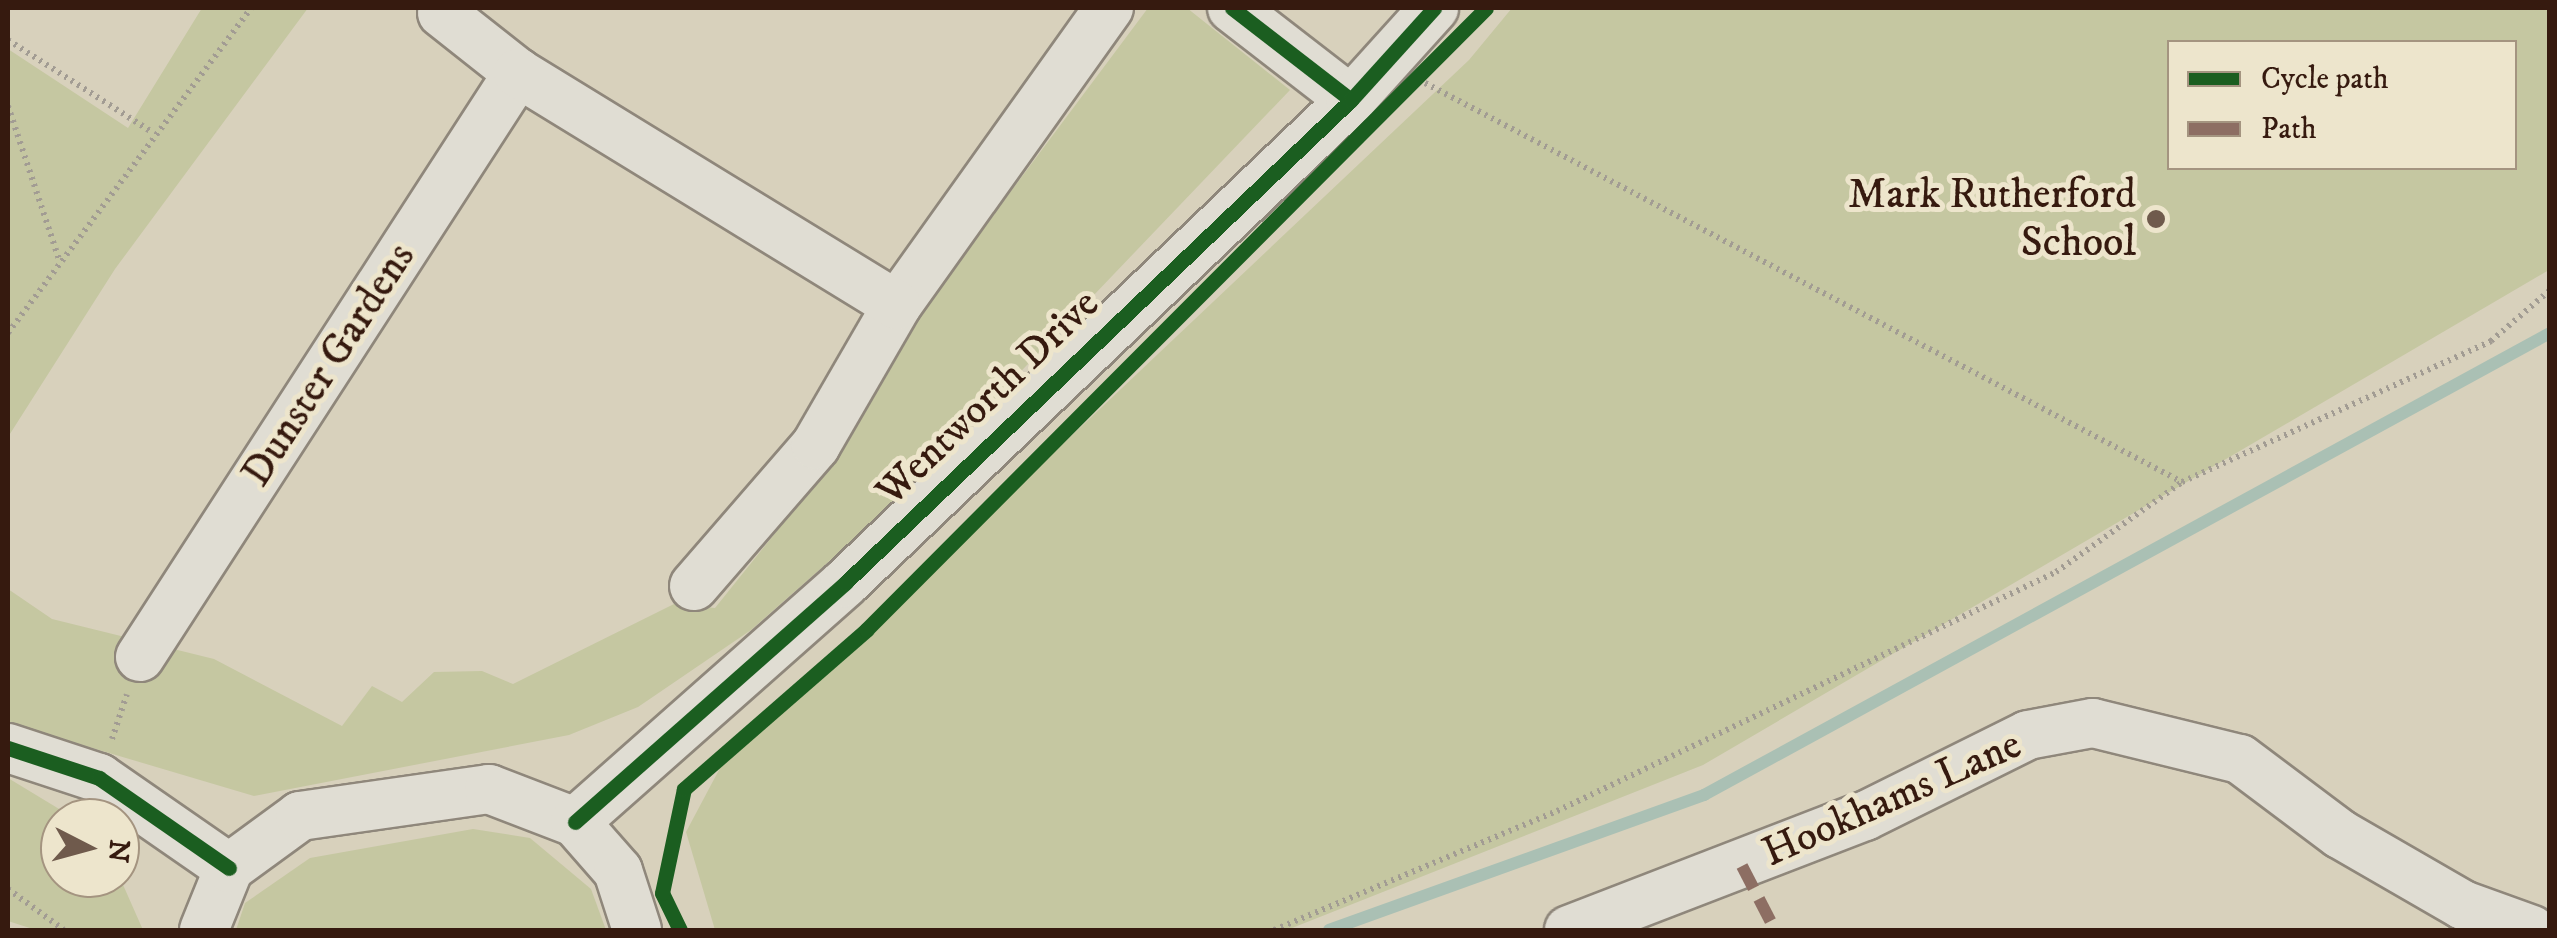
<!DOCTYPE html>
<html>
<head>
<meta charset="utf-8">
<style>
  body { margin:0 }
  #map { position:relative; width:2557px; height:938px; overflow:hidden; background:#d8d1bc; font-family:"IM FELL DW Pica",serif }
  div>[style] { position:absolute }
  .green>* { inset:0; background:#c5c7a1 }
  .stream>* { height:12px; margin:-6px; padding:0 6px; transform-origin:6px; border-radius:6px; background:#aac0b4 }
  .path>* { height:6px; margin-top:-3px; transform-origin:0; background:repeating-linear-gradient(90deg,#a29c93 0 2.5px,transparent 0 7.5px) }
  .roads { filter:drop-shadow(2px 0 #8f877b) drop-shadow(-2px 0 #8f877b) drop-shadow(0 2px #8f877b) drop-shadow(0 -2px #8f877b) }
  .minor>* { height:48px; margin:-24px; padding:0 24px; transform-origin:24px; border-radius:24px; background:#e0ddd3 }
  .quiet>* { height:12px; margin-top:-6px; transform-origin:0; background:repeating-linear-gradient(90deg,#8d6e63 0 25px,transparent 0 37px) }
  .cycleway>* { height:15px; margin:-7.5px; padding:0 7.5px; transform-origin:7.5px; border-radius:7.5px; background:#1b5e20 }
  .dots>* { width:28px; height:28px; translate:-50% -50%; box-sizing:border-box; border:5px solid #ede5cc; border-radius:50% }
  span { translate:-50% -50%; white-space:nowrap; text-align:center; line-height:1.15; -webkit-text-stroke:10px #ede5cc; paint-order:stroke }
  .poi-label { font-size:42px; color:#361a0f }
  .right { translate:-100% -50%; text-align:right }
  .street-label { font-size:42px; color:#361a0f }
  .frame { position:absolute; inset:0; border:10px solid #361a0f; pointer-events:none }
  .legend { position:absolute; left:2167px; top:40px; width:350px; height:130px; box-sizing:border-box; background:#ede5cc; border:2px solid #a49480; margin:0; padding:12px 18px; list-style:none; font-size:30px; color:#361a0f }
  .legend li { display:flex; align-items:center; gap:20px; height:50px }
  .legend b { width:50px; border:2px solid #a49480 }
  .north { position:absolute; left:40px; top:798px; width:100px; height:100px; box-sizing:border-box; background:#ede5cc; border:2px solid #a49480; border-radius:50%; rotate:96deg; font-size:28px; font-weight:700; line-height:40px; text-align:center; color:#361a0f }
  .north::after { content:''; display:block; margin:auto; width:35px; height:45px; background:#6f5a4c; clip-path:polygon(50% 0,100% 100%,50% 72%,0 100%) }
</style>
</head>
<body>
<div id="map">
  <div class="green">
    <div style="clip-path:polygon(202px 8px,308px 8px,115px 269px,8px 437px,8px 49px,128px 128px)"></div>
    <div style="clip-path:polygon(1148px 8px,1187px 8px,1290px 90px,893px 505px,751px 630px,638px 707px,569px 735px,254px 796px,8px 723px,8px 589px,52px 619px,214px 659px,342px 726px,372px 686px,402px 702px,434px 672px,482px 671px,513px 684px,674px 604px,715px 608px,837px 456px,916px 318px)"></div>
    <div style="clip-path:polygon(evenodd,1512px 8px,2549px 8px,2549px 270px,1703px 765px,1287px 930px,715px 930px,686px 832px,720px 768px,1469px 60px,1512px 8px,2170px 42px,2514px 42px,2514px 168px,2170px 168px,2170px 42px)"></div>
    <div style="clip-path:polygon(8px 778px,74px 818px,60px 818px,60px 878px,120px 878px,143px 930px,36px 930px,8px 921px)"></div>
    <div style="clip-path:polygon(473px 829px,530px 838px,591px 889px,606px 930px,236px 930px,245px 903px,310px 858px)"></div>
  </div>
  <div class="stream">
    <div style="left:1329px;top:930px;width:399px;rotate:-19.8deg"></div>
    <div style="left:1704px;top:795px;width:964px;rotate:-28.64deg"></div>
  </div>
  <div class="path">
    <div style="left:8px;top:40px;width:171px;rotate:32.6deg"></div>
    <div style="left:1425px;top:83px;width:856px;rotate:27.79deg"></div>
    <div style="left:2182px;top:482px;width:340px;rotate:-24.5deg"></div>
    <div style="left:2491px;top:341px;width:78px;rotate:-40.8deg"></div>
    <div style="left:8px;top:106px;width:161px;rotate:71.6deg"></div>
    <div style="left:8px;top:333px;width:406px;rotate:-53.2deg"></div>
    <div style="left:112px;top:739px;width:47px;rotate:-71.6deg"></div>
    <div style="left:8px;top:889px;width:69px;rotate:36.2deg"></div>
    <div style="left:1274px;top:930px;width:307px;rotate:-22.8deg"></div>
    <div style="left:1557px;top:811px;width:553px;rotate:-25.59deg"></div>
    <div style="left:2056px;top:572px;width:155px;rotate:-35.5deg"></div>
  </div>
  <div class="roads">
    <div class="minor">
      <div style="left:1232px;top:8px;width:150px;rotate:37.7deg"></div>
      <div style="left:442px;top:13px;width:97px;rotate:38.3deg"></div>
      <div style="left:694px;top:586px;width:186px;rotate:-49.1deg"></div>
      <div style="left:816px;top:445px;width:162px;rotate:-59.9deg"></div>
      <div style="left:897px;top:305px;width:365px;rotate:-54.5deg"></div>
      <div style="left:140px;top:657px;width:696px;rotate:-57.09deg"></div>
      <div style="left:518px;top:73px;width:444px;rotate:31.5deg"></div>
      <div style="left:8px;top:748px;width:96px;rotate:18.2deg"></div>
      <div style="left:99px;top:778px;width:158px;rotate:34.7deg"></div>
      <div style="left:575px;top:822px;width:361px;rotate:-41.5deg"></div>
      <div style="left:845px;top:583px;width:700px;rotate:-43.67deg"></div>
      <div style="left:1351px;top:100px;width:124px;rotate:-47.9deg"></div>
      <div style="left:204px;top:930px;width:67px;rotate:-68deg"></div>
      <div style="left:229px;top:868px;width:88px;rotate:-36.2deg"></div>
      <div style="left:300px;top:816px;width:191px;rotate:-8.1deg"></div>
      <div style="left:489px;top:789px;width:92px;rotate:21deg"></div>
      <div style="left:575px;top:822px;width:65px;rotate:48.7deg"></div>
      <div style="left:618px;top:871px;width:62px;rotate:72.1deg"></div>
      <div style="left:1569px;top:930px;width:317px;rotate:-21.1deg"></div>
      <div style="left:1865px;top:816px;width:182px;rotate:-26.4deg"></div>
      <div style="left:2028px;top:735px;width:66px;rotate:-10.5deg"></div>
      <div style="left:2093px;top:723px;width:151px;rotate:13.8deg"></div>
      <div style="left:2240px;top:759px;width:125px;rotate:36.9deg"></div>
      <div style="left:2340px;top:834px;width:142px;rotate:30deg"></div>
      <div style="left:2463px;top:905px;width:73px;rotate:19.9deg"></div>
    </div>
  </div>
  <div class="quiet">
    <div style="left:1742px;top:866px;width:72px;rotate:62.7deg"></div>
  </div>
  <div class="cycleway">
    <div style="left:1232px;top:8px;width:150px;rotate:37.7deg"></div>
    <div style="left:8px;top:748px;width:96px;rotate:18.2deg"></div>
    <div style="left:99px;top:778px;width:158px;rotate:34.7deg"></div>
    <div style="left:575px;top:822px;width:361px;rotate:-41.5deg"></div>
    <div style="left:845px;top:583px;width:700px;rotate:-43.67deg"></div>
    <div style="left:1351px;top:100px;width:124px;rotate:-47.9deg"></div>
    <div style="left:680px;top:930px;width:41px;rotate:-115.9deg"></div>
    <div style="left:662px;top:893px;width:106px;rotate:-78.1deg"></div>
    <div style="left:684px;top:789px;width:242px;rotate:-41.1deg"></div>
    <div style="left:866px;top:630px;width:878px;rotate:-45.09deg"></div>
  </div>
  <div class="dots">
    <div style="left:2156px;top:219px;background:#6f5a4c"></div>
  </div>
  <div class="poi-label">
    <span class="right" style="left:2136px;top:219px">Mark Rutherford<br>School</span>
  </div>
  <div class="street-label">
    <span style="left:329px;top:365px;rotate:-57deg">Dunster Gardens</span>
    <span style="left:988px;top:398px;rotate:-44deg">Wentworth Drive</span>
    <span style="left:1892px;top:799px;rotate:-24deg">Hookhams Lane</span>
  </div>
  <div class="frame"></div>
  <ul class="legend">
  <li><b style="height:12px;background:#1b5e20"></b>Cycle path</li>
  <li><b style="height:12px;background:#8d6e63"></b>Path</li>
  </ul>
  <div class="north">N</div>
</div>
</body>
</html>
